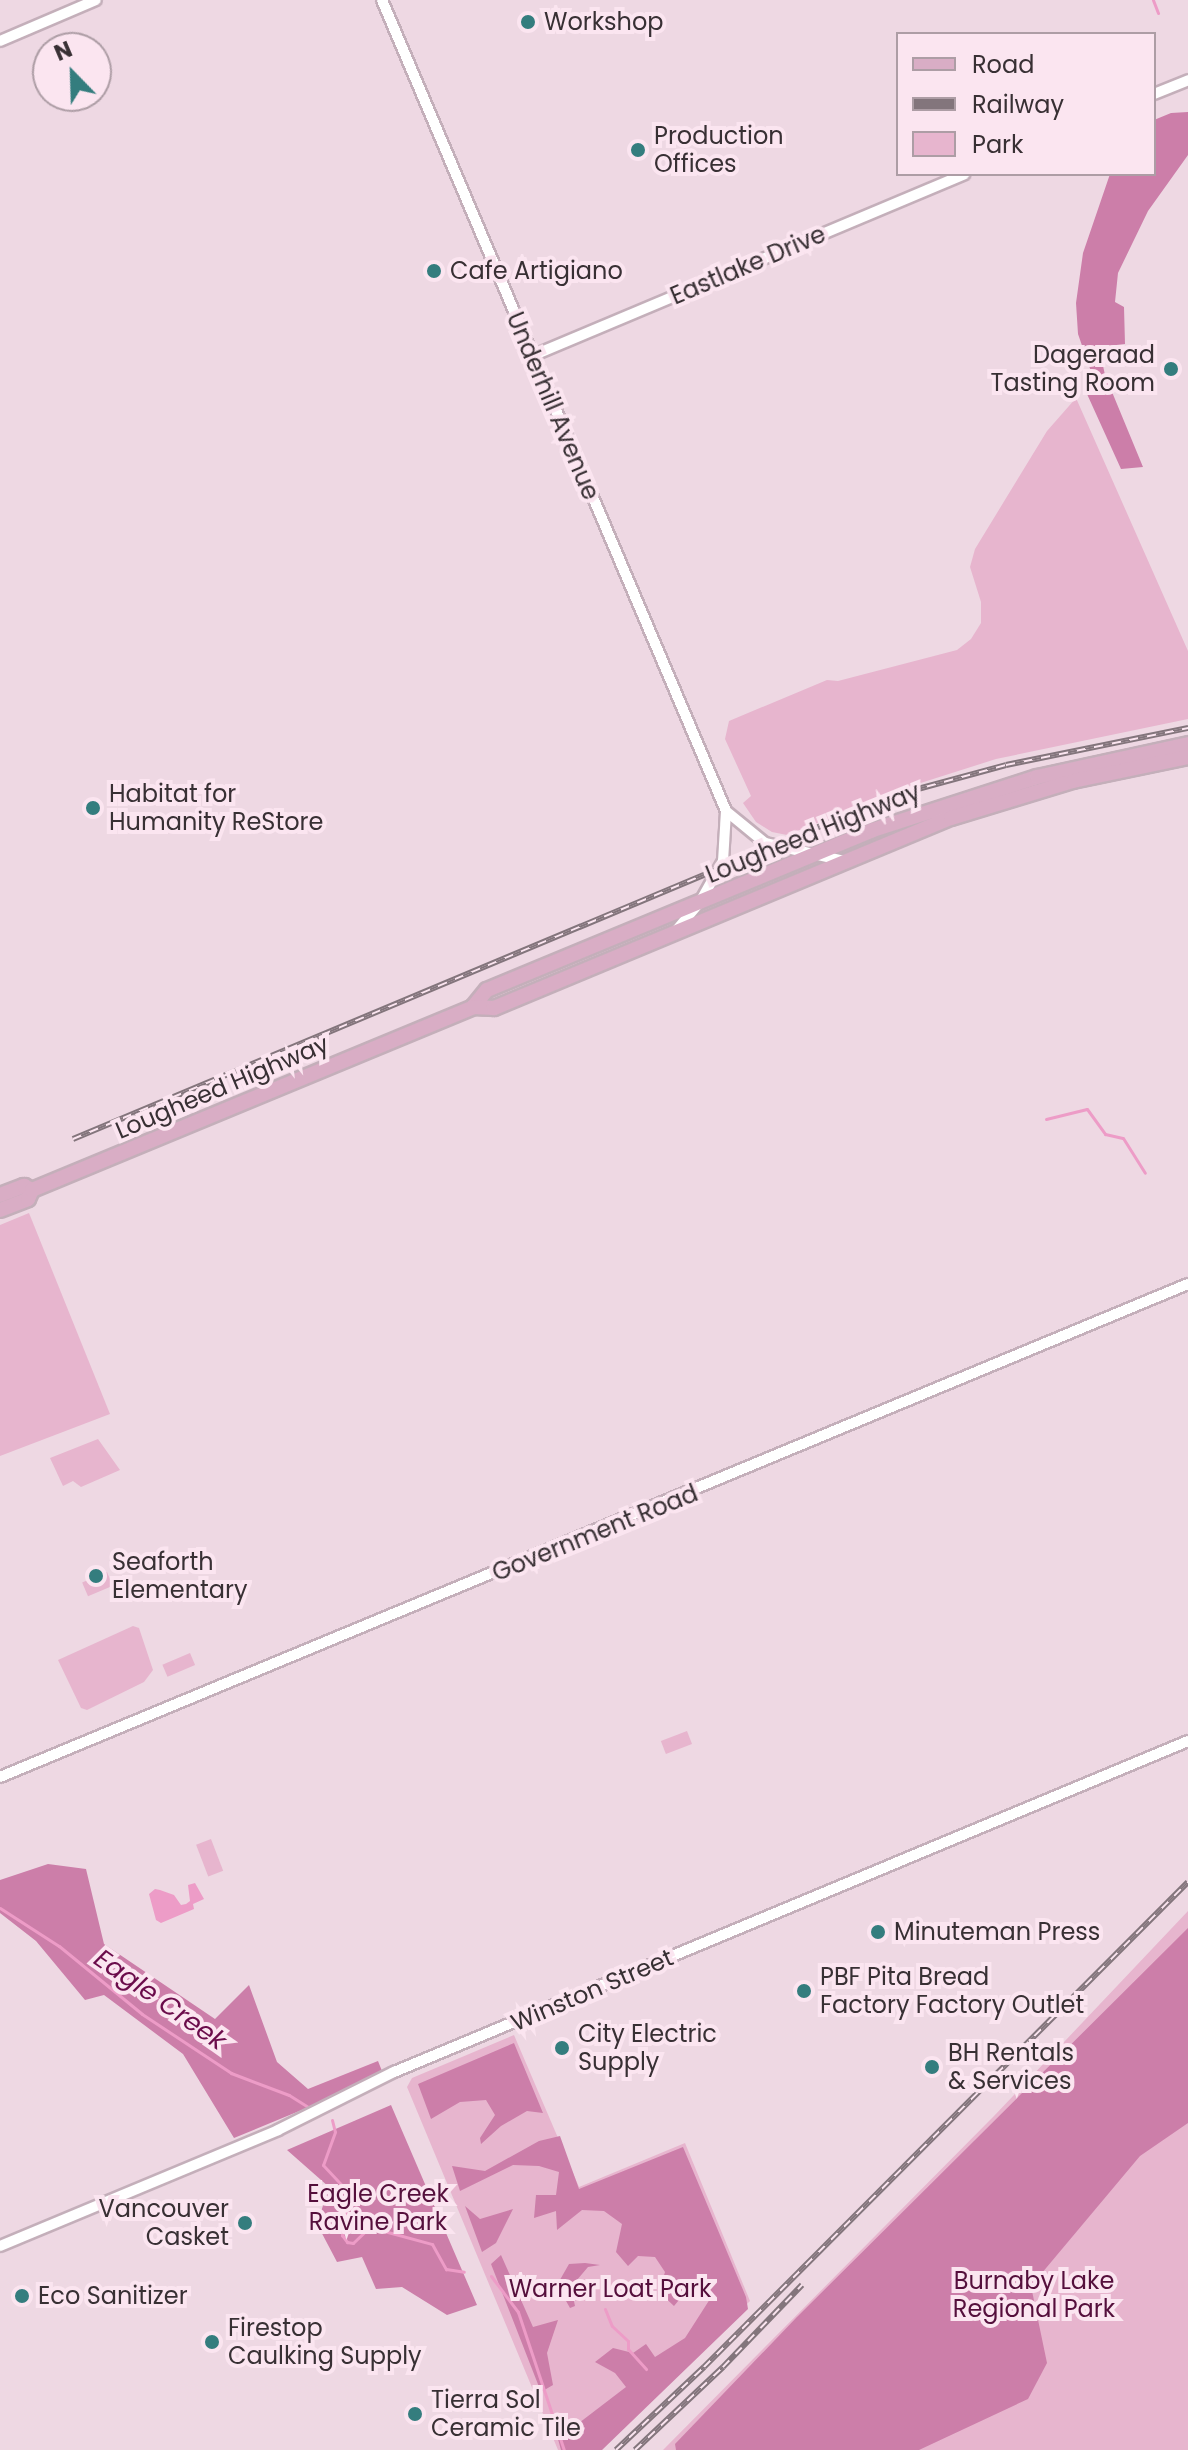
<!DOCTYPE html>
<html>
<head>
<meta charset="utf-8">
<style>
  body { margin:0 }
  #map { position:relative; width:1188px; height:2450px; overflow:hidden; background:#eed8e3; font-family:Poppins,sans-serif }
  div>[style] { position:absolute }
  .green>* { inset:0; background:#e7b5ce; transform-origin:0 0 }
  .forest>* { inset:0; background:#cc7ea9 }
  .water>* { inset:0; background:#ed9cc7 }
  .stream>* { height:3px; margin:-1.5px; padding:0 1.5px; transform-origin:1.5px; border-radius:1.5px; background:#ed9cc7 }
  .roads { filter:drop-shadow(2px 0 #c4afba) drop-shadow(-2px 0 #c4afba) drop-shadow(0 2px #c4afba) drop-shadow(0 -2px #c4afba) }
  .minor>* { height:10px; margin:-5px; padding:0 5px; transform-origin:5px; border-radius:5px; background:#fff }
  .major>* { height:14px; margin:-7px; padding:0 7px; transform-origin:7px; border-radius:7px; background:#d9adc5 }
  .rail>* { height:6px; margin-top:-3px; transform-origin:0; background:repeating-linear-gradient(90deg,#fbe5f0 0 9px,#83757c 0 18px); box-sizing:border-box; border-block:2px solid #83757c }
  .dots>* { width:22px; height:22px; translate:-50% -50%; box-sizing:border-box; border:4px solid #fbe5f0; border-radius:50% }
  span { translate:-50% -50%; white-space:nowrap; text-align:center; line-height:1.15; -webkit-text-stroke:8px #fbe5f0; paint-order:stroke }
  .poi-label { font-size:24px; color:#383034 }
  .left { translate:0 -50%; text-align:left }
  .right { translate:-100% -50%; text-align:right }
  .street-label { font-size:24px; color:#383034 }
  .park-label { font-size:24px; color:#550f3c }
  .water-label { font-size:26px; color:#6b0c4b; font-style:italic }
  .legend { position:absolute; left:896px; top:32px; width:260px; height:144px; box-sizing:border-box; background:#fbe5f0; border:2px solid #ad9da5; margin:0; padding:10px 14px; list-style:none; font-size:24px; color:#383034 }
  .legend li { display:flex; align-items:center; gap:16px; height:40px }
  .legend b { width:40px; border:2px solid #ad9da5 }
  .north { position:absolute; left:32px; top:32px; width:80px; height:80px; box-sizing:border-box; background:#fbe5f0; border:2px solid #ad9da5; border-radius:50%; rotate:337deg; font-size:22px; font-weight:700; line-height:32px; text-align:center; color:#383034 }
  .north::after { content:''; display:block; margin:auto; width:28px; height:36px; background:#347d7e; clip-path:polygon(50% 0,100% 100%,50% 72%,0 100%) }
</style>
</head>
<body>
<div id="map">
  <div class="green">
    <div style="clip-path:polygon(1076px 398px,1188px 651px,1188px 719px,996px 759px,908px 787px,787px 835px,772px 832px,756px 822px,743px 803px,751px 796px,725px 739px,729px 721px,827px 680px,838px 681px,957px 650px,971px 639px,981px 623px,981px 602px,970px 567px,975px 549px,1047px 431px)"></div>
    <div style="clip-path:polygon(29px 1213px,110px 1414px,0 1456px,0 1225px)"></div>
    <div style="clip-path:polygon(98px 1439px,120px 1470px,81px 1487px,73px 1481px,63px 1486px,50px 1458px)"></div>
    <div style="left:107px;top:1572px;width:15px;height:27px;rotate:67deg"></div>
    <div style="clip-path:polygon(133px 1626px,139px 1628px,153px 1670px,144px 1682px,87px 1710px,81px 1708px,58px 1660px)"></div>
    <div style="left:190px;top:1653px;width:13px;height:30px;rotate:67deg"></div>
    <div style="left:687px;top:1731px;width:14px;height:28px;rotate:69deg"></div>
    <div style="left:211px;top:1839px;width:34px;height:16px;rotate:69deg"></div>
    <div style="clip-path:polygon(1188px 1911px,1188px 2450px,663px 2450px,994px 2116px)"></div>
    <div style="clip-path:polygon(514px 2035px,579px 2187px,685px 2143px,750px 2301px,597px 2450px,558px 2450px,407px 2087px,412px 2078px)"></div>
  </div>
  <div class="forest">
    <div style="clip-path:polygon(1188px 112px,1188px 155px,1148px 211px,1118px 273px,1115px 302px,1124px 307px,1125px 344px,1099px 347px,1105px 375px,1143px 467px,1121px 469px,1087px 394px,1095px 383px,1078px 334px,1076px 303px,1083px 253px,1110px 174px,1154px 174px,1154px 120px,1171px 113px)"></div>
    <div style="clip-path:polygon(48px 1864px,86px 1869px,104px 1944px,215px 2019px,249px 1985px,277px 2062px,308px 2089px,378px 2061px,384px 2076px,234px 2138px,183px 2054px,104px 1995px,85px 2000px,36px 1941px,0 1913px,0 1880px)"></div>
    <div style="clip-path:polygon(1188px 1928px,1188px 2123px,1140px 2156px,1031px 2286px,1047px 2363px,1028px 2399px,919px 2450px,676px 2450px,675px 2444px,796px 2318px)"></div>
    <div style="clip-path:polygon(514px 2043px,543px 2113px,527px 2111px,501px 2126px,481px 2144px,480px 2138px,495px 2115px,486px 2100px,460px 2102px,431px 2119px,418px 2084px)"></div>
    <div style="clip-path:polygon(391px 2105px,477px 2305px,447px 2315px,402px 2287px,376px 2289px,362px 2257px,337px 2262px,317px 2224px,329px 2187px,287px 2150px)"></div>
    <div style="clip-path:polygon(560px 2136px,579px 2189px,683px 2147px,746px 2297px,748px 2309px,602px 2450px,561px 2450px,558px 2439px,626px 2387px,615px 2373px,595px 2362px,613px 2348px,633px 2353px,646px 2344px,655px 2357px,685px 2338px,710px 2299px,699px 2290px,684px 2294px,674px 2306px,659px 2292px,665px 2272px,655px 2257px,638px 2256px,628px 2266px,616px 2252px,622px 2224px,604px 2211px,582px 2210px,557px 2230px,556px 2211px,534px 2218px,536px 2195px,556px 2195px,559px 2172px,539px 2166px,513px 2165px,460px 2191px,452px 2166px,485px 2171px,539px 2141px)"></div>
    <div style="clip-path:polygon(465px 2206px,480px 2219px,513px 2209px,496px 2243px,482px 2252px)"></div>
    <div style="clip-path:polygon(501px 2255px,533px 2327px,558px 2320px,547px 2353px,553px 2385px,541px 2392px,491px 2264px)"></div>
    <div style="clip-path:polygon(585px 2263px,600px 2265px,588px 2267px,571px 2287px,575px 2306px,570px 2308px,557px 2285px,569px 2264px)"></div>
  </div>
  <div class="water">
    <div style="clip-path:polygon(195px 1883px,204px 1899px,193px 1904px,194px 1909px,161px 1923px,156px 1920px,149px 1894px,155px 1889px,160px 1890px,174px 1895px,181px 1905px,186px 1904px,190px 1901px,188px 1885px)"></div>
  </div>
  <div class="stream">
    <div style="left:1153px;top:0;width:14px;rotate:69deg"></div>
    <div style="left:1046px;top:1119px;width:42px;rotate:-13.7deg"></div>
    <div style="left:1087px;top:1109px;width:31px;rotate:54deg"></div>
    <div style="left:1105px;top:1134px;width:18px;rotate:13deg"></div>
    <div style="left:1123px;top:1138px;width:41px;rotate:57.8deg"></div>
    <div style="left:0;top:1908px;width:70px;rotate:32.8deg"></div>
    <div style="left:59px;top:1946px;width:107px;rotate:39.3deg"></div>
    <div style="left:142px;top:2014px;width:107px;rotate:33.5deg"></div>
    <div style="left:231px;top:2073px;width:62px;rotate:20.8deg"></div>
    <div style="left:289px;top:2095px;width:22px;rotate:32deg"></div>
    <div style="left:332px;top:2120px;width:12px;rotate:76deg"></div>
    <div style="left:335px;top:2132px;width:35px;rotate:110deg"></div>
    <div style="left:323px;top:2165px;width:38px;rotate:47deg"></div>
    <div style="left:349px;top:2193px;width:43px;rotate:99.5deg"></div>
    <div style="left:342px;top:2235px;width:9px;rotate:54deg"></div>
    <div style="left:347px;top:2242px;width:6px;rotate:9deg"></div>
    <div style="left:353px;top:2243px;width:33px;rotate:-44deg"></div>
    <div style="left:377px;top:2220px;width:13px;rotate:58deg"></div>
    <div style="left:384px;top:2231px;width:50px;rotate:15.2deg"></div>
    <div style="left:432px;top:2244px;width:29px;rotate:61deg"></div>
    <div style="left:446px;top:2269px;width:18px;rotate:9deg"></div>
    <div style="left:491px;top:2276px;width:45px;rotate:53.1deg"></div>
    <div style="left:518px;top:2312px;width:145px;rotate:71.6deg"></div>
    <div style="left:605px;top:2309px;width:18px;rotate:68deg"></div>
    <div style="left:612px;top:2326px;width:22px;rotate:43deg"></div>
    <div style="left:628px;top:2341px;width:8px;rotate:90deg"></div>
    <div style="left:628px;top:2349px;width:27px;rotate:48deg"></div>
  </div>
  <div class="roads">
    <div class="minor">
      <div style="left:382px;top:0;width:881px;rotate:67.01deg"></div>
      <div style="left:726px;top:811px;width:50px;rotate:93.4deg"></div>
      <div style="left:723px;top:861px;width:47px;rotate:119.3deg"></div>
      <div style="left:700px;top:902px;width:38px;rotate:130deg"></div>
      <div style="left:0;top:41px;width:104px;rotate:-23.1deg"></div>
      <div style="left:1154px;top:94px;width:37px;rotate:-22deg"></div>
      <div style="left:532px;top:356px;width:469px;rotate:-22.8deg"></div>
      <div style="left:726px;top:811px;width:50px;rotate:39.4deg"></div>
      <div style="left:765px;top:843px;width:82px;rotate:12.7deg"></div>
      <div style="left:0;top:1777px;width:1286px;rotate:-22.54deg"></div>
      <div style="left:0;top:2246px;width:301px;rotate:-22.6deg"></div>
      <div style="left:278px;top:2130px;width:130px;rotate:-26.6deg"></div>
      <div style="left:394px;top:2072px;width:860px;rotate:-22.63deg"></div>
    </div>
    <div class="major">
      <div style="left:473px;top:1007px;width:22px;rotate:-51deg"></div>
      <div style="left:487px;top:990px;width:418px;rotate:-22.5deg"></div>
      <div style="left:873px;top:830px;width:172px;rotate:-17.9deg"></div>
      <div style="left:1037px;top:777px;width:155px;rotate:-12.3deg"></div>
      <div style="left:0;top:1195px;width:26px;rotate:-21deg"></div>
      <div style="left:24px;top:1186px;width:9px;rotate:27deg"></div>
      <div style="left:0;top:1210px;width:30px;rotate:-21deg"></div>
      <div style="left:28px;top:1199px;width:10px;rotate:-66deg"></div>
      <div style="left:32px;top:1190px;width:477px;rotate:-22.5deg"></div>
      <div style="left:473px;top:1007px;width:21px;rotate:3deg"></div>
      <div style="left:494px;top:1008px;width:495px;rotate:-22.6deg"></div>
      <div style="left:951px;top:818px;width:127px;rotate:-16.9deg"></div>
      <div style="left:1073px;top:781px;width:117px;rotate:-11.8deg"></div>
    </div>
  </div>
  <div class="rail">
    <div style="left:73px;top:1139px;width:888px;rotate:-22.72deg"></div>
    <div style="left:892px;top:796px;width:118px;rotate:-15.2deg"></div>
    <div style="left:1006px;top:765px;width:186px;rotate:-11.5deg"></div>
    <div style="left:616px;top:2450px;width:121px;rotate:-43.3deg"></div>
    <div style="left:704px;top:2367px;width:685px;rotate:-45.06deg"></div>
    <div style="left:635px;top:2450px;width:121px;rotate:-43.3deg"></div>
    <div style="left:723px;top:2367px;width:114px;rotate:-46.1deg"></div>
  </div>
  <div class="dots">
    <div style="left:528px;top:22px;background:#347d7e"></div>
    <div style="left:638px;top:150px;background:#347d7e"></div>
    <div style="left:434px;top:271px;background:#347d7e"></div>
    <div style="left:1171px;top:369px;background:#347d7e"></div>
    <div style="left:93px;top:808px;background:#347d7e"></div>
    <div style="left:96px;top:1576px;background:#347d7e"></div>
    <div style="left:878px;top:1932px;background:#347d7e"></div>
    <div style="left:804px;top:1991px;background:#347d7e"></div>
    <div style="left:562px;top:2048px;background:#347d7e"></div>
    <div style="left:932px;top:2067px;background:#347d7e"></div>
    <div style="left:245px;top:2223px;background:#347d7e"></div>
    <div style="left:22px;top:2296px;background:#347d7e"></div>
    <div style="left:212px;top:2342px;background:#347d7e"></div>
    <div style="left:415px;top:2414px;background:#347d7e"></div>
  </div>
  <div class="poi-label">
    <span class="left" style="left:544px;top:22px">Workshop</span>
    <span class="left" style="left:654px;top:150px">Production<br>Offices</span>
    <span class="left" style="left:450px;top:271px">Cafe Artigiano</span>
    <span class="right" style="left:1155px;top:369px">Dageraad<br>Tasting Room</span>
    <span class="left" style="left:109px;top:808px">Habitat for<br>Humanity ReStore</span>
    <span class="left" style="left:112px;top:1576px">Seaforth<br>Elementary</span>
    <span class="left" style="left:894px;top:1932px">Minuteman Press</span>
    <span class="left" style="left:820px;top:1991px">PBF Pita Bread<br>Factory Factory Outlet</span>
    <span class="left" style="left:578px;top:2048px">City Electric<br>Supply</span>
    <span class="left" style="left:948px;top:2067px">BH Rentals<br>&amp; Services</span>
    <span class="right" style="left:229px;top:2223px">Vancouver<br>Casket</span>
    <span class="left" style="left:38px;top:2296px">Eco Sanitizer</span>
    <span class="left" style="left:228px;top:2342px">Firestop<br>Caulking Supply</span>
    <span class="left" style="left:431px;top:2414px">Tierra Sol<br>Ceramic Tile</span>
  </div>
  <div class="street-label">
    <span style="left:748px;top:265px;rotate:-23deg">Eastlake Drive</span>
    <span style="left:553px;top:406px;rotate:67deg">Underhill Avenue</span>
    <span style="left:813px;top:833px;rotate:-22deg">Lougheed Highway</span>
    <span style="left:222px;top:1087px;rotate:-23deg">Lougheed Highway</span>
    <span style="left:595px;top:1533px;rotate:-22deg">Government Road</span>
    <span style="left:592px;top:1990px;rotate:-23deg">Winston Street</span>
  </div>
  <div class="park-label">
    <span style="left:378px;top:2208px">Eagle Creek<br>Ravine Park</span>
    <span style="left:1034px;top:2295px">Burnaby Lake<br>Regional Park</span>
    <span style="left:610px;top:2289px">Warner Loat Park</span>
  </div>
  <div class="water-label">
    <span style="left:160px;top:2000px;rotate:35deg">Eagle Creek</span>
  </div>
  <ul class="legend">
  <li><b style="height:10px;background:#d9adc5"></b>Road</li>
  <li><b style="height:10px;background:#83757c"></b>Railway</li>
  <li><b style="height:22px;background:#e7b5ce"></b>Park</li>
  </ul>
  <div class="north">N</div>
</div>
</body>
</html>
